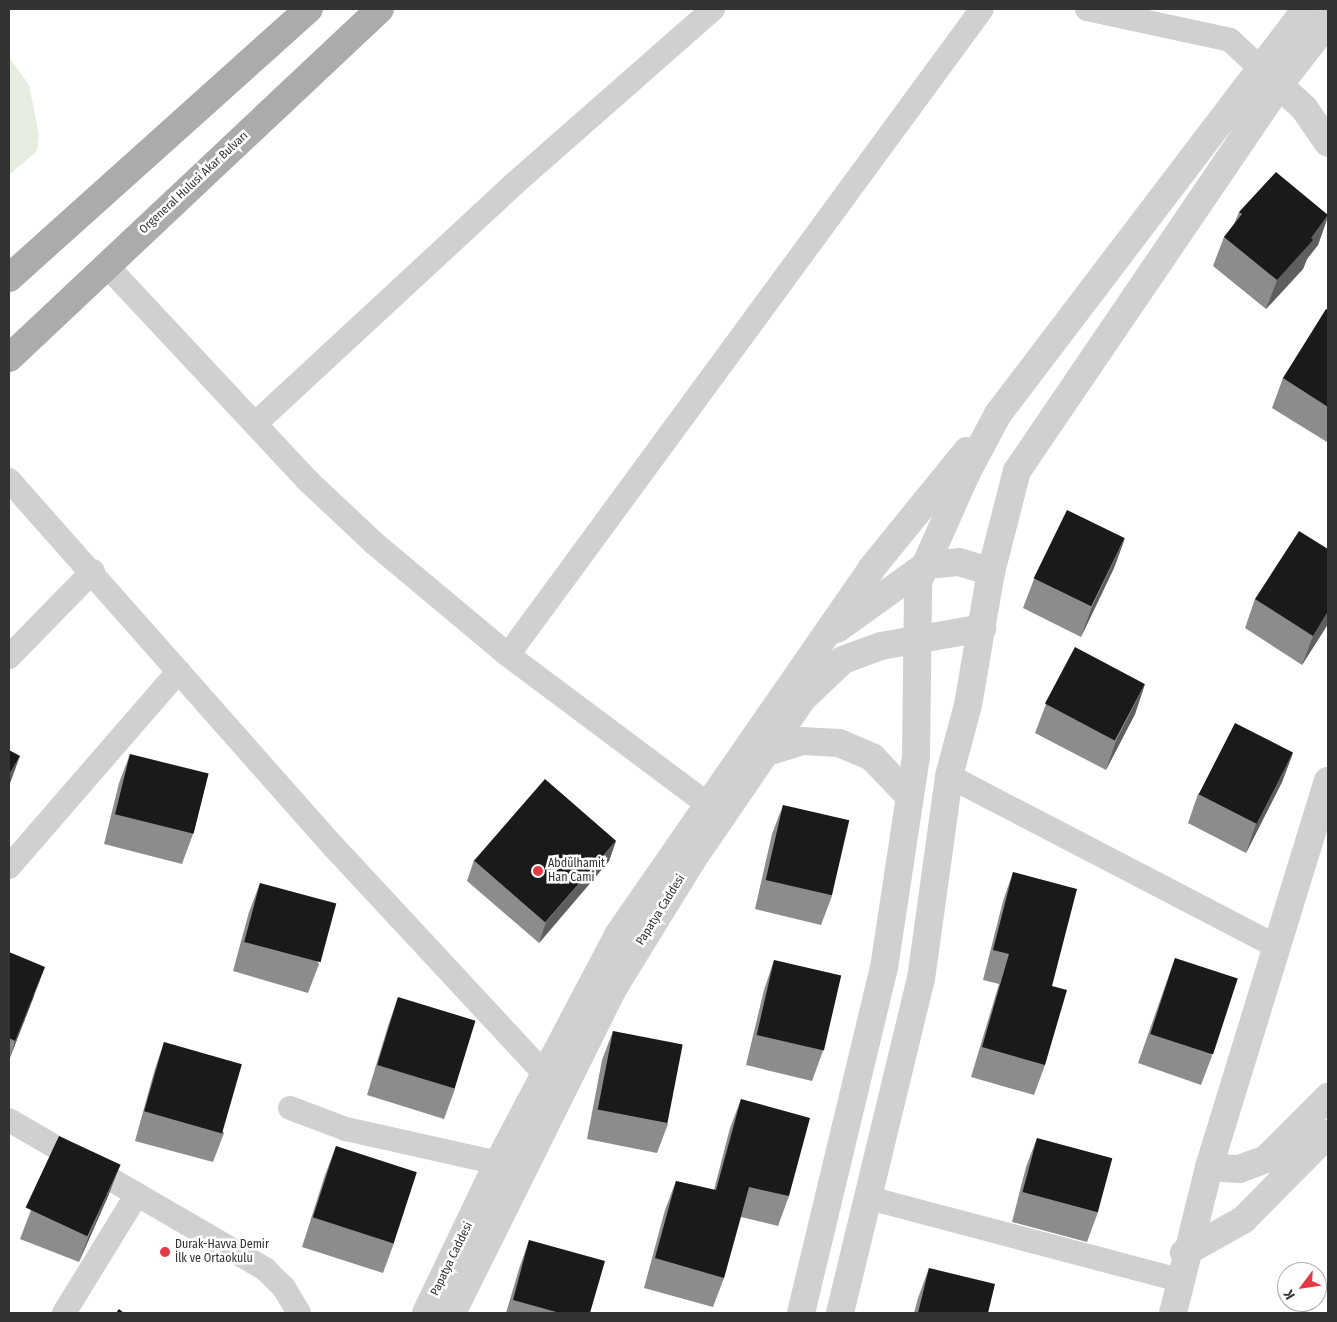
<!DOCTYPE html>
<html>
<head>
<meta charset="utf-8">
<style>
  body { margin:0 }
  #map { position:relative; width:1337px; height:1322px; overflow:hidden; background:#fff; font-family:"Fira Sans Condensed",sans-serif }
  div>[style] { position:absolute }
  .green>* { inset:0; background:#e6ecdf }
  .minor>* { height:24px; margin:-12px; padding:0 12px; transform-origin:12px; border-radius:12px; background:#d0d0d0 }
  .tertiary>* { height:28px; margin:-14px; padding:0 14px; transform-origin:14px; border-radius:14px; background:#d0d0d0 }
  .primary>* { height:28px; margin:-14px; padding:0 14px; transform-origin:14px; border-radius:14px; background:#ababab }
  .wall>* { inset:0; background:#8c8c8c }
  .shaded-wall>* { inset:0; background:#5f5f5f }
  .building>* { inset:0; background:#1a1a1a; transform-origin:0 0 }
  .dots>* { width:14px; height:14px; translate:-50% -50%; box-sizing:border-box; border:2px solid #fff; border-radius:50% }
  span { translate:-50% -50%; white-space:nowrap; text-align:center; line-height:1.15; -webkit-text-stroke:5px #fff; paint-order:stroke }
  .street-label { font-size:12px; color:#333 }
  .poi-label { font-size:12px; color:#333 }
  .left { translate:0 -50%; text-align:left }
  .frame { position:absolute; inset:0; border:10px solid #333; pointer-events:none }
  .north { position:absolute; left:1277px; top:1262px; width:50px; height:50px; box-sizing:border-box; background:#fff; border:1px solid #adadad; border-radius:50%; rotate:239deg; font-size:14px; font-weight:700; line-height:20px; text-align:center; color:#333 }
  .north::after { content:''; display:block; margin:auto; width:18px; height:22px; background:#e63946; clip-path:polygon(50% 0,100% 100%,50% 72%,0 100%) }
</style>
</head>
<body>
<div id="map">
  <div class="green">
    <div style="clip-path:polygon(9px 57px,29px 85px,39px 135px,37px 151px,9px 175px)"></div>
  </div>
  <div class="minor">
    <div style="left:1087px;top:9px;width:146px;rotate:12.2deg"></div>
    <div style="left:1230px;top:40px;width:40px;rotate:43deg"></div>
    <div style="left:107px;top:266px;width:293px;rotate:46.9deg"></div>
    <div style="left:307px;top:480px;width:92px;rotate:43.2deg"></div>
    <div style="left:374px;top:543px;width:175px;rotate:39.9deg"></div>
    <div style="left:508px;top:655px;width:249px;rotate:36.8deg"></div>
    <div style="left:255px;top:424px;width:353px;rotate:-42.8deg"></div>
    <div style="left:514px;top:184px;width:265px;rotate:-41.3deg"></div>
    <div style="left:9px;top:480px;width:489px;rotate:48.5deg"></div>
    <div style="left:333px;top:846px;width:311px;rotate:47.1deg"></div>
    <div style="left:508px;top:655px;width:801px;rotate:-53.73deg"></div>
    <div style="left:9px;top:657px;width:120px;rotate:-45.7deg"></div>
    <div style="left:949px;top:776px;width:370px;rotate:27.5deg"></div>
    <div style="left:9px;top:867px;width:259px;rotate:-49.1deg"></div>
    <div style="left:290px;top:1108px;width:60px;rotate:20.6deg"></div>
    <div style="left:346px;top:1129px;width:156px;rotate:12.6deg"></div>
    <div style="left:9px;top:1120px;width:296px;rotate:30.2deg"></div>
    <div style="left:265px;top:1269px;width:27px;rotate:45deg"></div>
    <div style="left:284px;top:1288px;width:29px;rotate:59deg"></div>
    <div style="left:869px;top:1198px;width:321px;rotate:14.8deg"></div>
    <div style="left:64px;top:1313px;width:137px;rotate:-58.4deg"></div>
  </div>
  <div class="tertiary">
    <div style="left:1266px;top:73px;width:52px;rotate:42.6deg"></div>
    <div style="left:1304px;top:108px;width:42px;rotate:55.6deg"></div>
    <div style="left:837px;top:629px;width:110px;rotate:-35.7deg"></div>
    <div style="left:926px;top:565px;width:33px;rotate:-5deg"></div>
    <div style="left:959px;top:562px;width:34px;rotate:17deg"></div>
    <div style="left:767px;top:752px;width:37px;rotate:-17deg"></div>
    <div style="left:802px;top:741px;width:37px;rotate:3deg"></div>
    <div style="left:839px;top:743px;width:36px;rotate:23deg"></div>
    <div style="left:872px;top:757px;width:52px;rotate:46.5deg"></div>
    <div style="left:1209px;top:1167px;width:30px;rotate:4deg"></div>
    <div style="left:1239px;top:1169px;width:29px;rotate:-20deg"></div>
    <div style="left:1266px;top:1159px;width:88px;rotate:-45deg"></div>
    <div style="left:1184px;top:1253px;width:68px;rotate:-29.2deg"></div>
    <div style="left:1243px;top:1220px;width:121px;rotate:-45.3deg"></div>
    <div style="left:426px;top:1313px;width:166px;rotate:-64.4deg"></div>
    <div style="left:498px;top:1163px;width:258px;rotate:-62.2deg"></div>
    <div style="left:618px;top:935px;width:445px;rotate:-55.3deg"></div>
    <div style="left:871px;top:569px;width:152px;rotate:-50.9deg"></div>
    <div style="left:452px;top:1313px;width:364px;rotate:-63.6deg"></div>
    <div style="left:614px;top:987px;width:149px;rotate:-58.4deg"></div>
    <div style="left:692px;top:860px;width:196px;rotate:-55.6deg"></div>
    <div style="left:803px;top:698px;width:55px;rotate:-43.5deg"></div>
    <div style="left:843px;top:660px;width:40px;rotate:-20.2deg"></div>
    <div style="left:881px;top:646px;width:103px;rotate:-10.1deg"></div>
    <div style="left:801px;top:1313px;width:355px;rotate:-76.5deg"></div>
    <div style="left:884px;top:968px;width:213px;rotate:-81.4deg"></div>
    <div style="left:916px;top:757px;width:175px;rotate:-89.3deg"></div>
    <div style="left:918px;top:582px;width:118px;rotate:-66deg"></div>
    <div style="left:966px;top:474px;width:68px;rotate:-61.9deg"></div>
    <div style="left:998px;top:414px;width:509px;rotate:-52.75deg"></div>
    <div style="left:840px;top:1313px;width:344px;rotate:-76.4deg"></div>
    <div style="left:921px;top:979px;width:205px;rotate:-82.1deg"></div>
    <div style="left:949px;top:776px;width:73px;rotate:-75deg"></div>
    <div style="left:968px;top:705px;width:135px;rotate:-80.2deg"></div>
    <div style="left:991px;top:572px;width:104px;rotate:-75.6deg"></div>
    <div style="left:1017px;top:471px;width:468px;rotate:-55.8deg"></div>
    <div style="left:1280px;top:84px;width:78px;rotate:-52.3deg"></div>
    <div style="left:1173px;top:1313px;width:150px;rotate:-76.1deg"></div>
    <div style="left:1209px;top:1167px;width:404px;rotate:-72.9deg"></div>
  </div>
  <div class="primary">
    <div style="left:9px;top:278px;width:403px;rotate:-41.9deg"></div>
    <div style="left:9px;top:358px;width:509px;rotate:-43.25deg"></div>
  </div>
  <div class="wall">
    <div style="clip-path:polygon(1239px 212px,1328px 217px,1318px 245px,1307px 259px,1303px 269px,1266px 309px,1213px 266px,1224px 237px,1234px 224px)"></div>
    <div style="clip-path:polygon(1328px 310px,1328px 440px,1327px 442px,1272px 408px,1283px 378px)"></div>
    <div style="clip-path:polygon(1125px 538px,1114px 568px,1081px 637px,1023px 608px,1034px 579px)"></div>
    <div style="clip-path:polygon(1328px 549px,1328px 624px,1302px 665px,1245px 628px,1255px 599px)"></div>
    <div style="clip-path:polygon(1145px 684px,1135px 714px,1106px 770px,1035px 733px,1046px 704px)"></div>
    <div style="clip-path:polygon(1293px 753px,1282px 782px,1246px 853px,1188px 823px,1198px 794px)"></div>
    <div style="clip-path:polygon(130px 754px,193px 834px,182px 864px,104px 844px,119px 783px)"></div>
    <div style="clip-path:polygon(783px 805px,832px 896px,821px 925px,755px 909px,772px 834px)"></div>
    <div style="clip-path:polygon(616px 841px,609px 861px,539px 943px,467px 881px,474px 860px)"></div>
    <div style="clip-path:polygon(1013px 872px,1052px 986px,1045px 1065px,1034px 1095px,971px 1077px,999px 984px,983px 980px,1003px 901px)"></div>
    <div style="clip-path:polygon(260px 883px,319px 964px,308px 993px,233px 971px,249px 912px)"></div>
    <div style="clip-path:polygon(9px 952px,34px 996px,9px 1060px)"></div>
    <div style="clip-path:polygon(1175px 958px,1212px 1056px,1201px 1085px,1138px 1063px)"></div>
    <div style="clip-path:polygon(774px 960px,823px 1051px,812px 1081px,746px 1065px,764px 990px)"></div>
    <div style="clip-path:polygon(398px 997px,455px 1089px,444px 1119px,367px 1095px,388px 1026px)"></div>
    <div style="clip-path:polygon(613px 1031px,668px 1124px,657px 1153px,587px 1139px,602px 1060px)"></div>
    <div style="clip-path:polygon(164px 1042px,224px 1133px,213px 1162px,135px 1141px,154px 1072px)"></div>
    <div style="clip-path:polygon(741px 1099px,789px 1196px,778px 1226px,741px 1217px,724px 1278px,713px 1307px,644px 1288px,665px 1210px,676px 1181px,714px 1190px,730px 1128px)"></div>
    <div style="clip-path:polygon(1037px 1138px,1098px 1212px,1087px 1242px,1012px 1222px,1026px 1167px)"></div>
    <div style="clip-path:polygon(336px 1146px,394px 1243px,383px 1273px,302px 1247px,325px 1175px)"></div>
    <div style="clip-path:polygon(109px 1194px,79px 1262px,20px 1239px,31px 1210px)"></div>
    <div style="clip-path:polygon(529px 1240px,590px 1313px,506px 1313px,519px 1269px)"></div>
    <div style="clip-path:polygon(929px 1268px,988px 1313px,914px 1313px,918px 1298px)"></div>
  </div>
  <div class="shaded-wall">
    <div style="clip-path:polygon(1328px 216px,1318px 245px,1307px 259px,1303px 269px,1266px 309px,1277px 280px)"></div>
    <div style="clip-path:polygon(1125px 538px,1114px 568px,1081px 637px,1092px 607px)"></div>
    <div style="clip-path:polygon(1328px 611px,1328px 624px,1302px 665px,1313px 636px)"></div>
    <div style="clip-path:polygon(1145px 684px,1135px 714px,1106px 770px,1116px 741px)"></div>
    <div style="clip-path:polygon(1293px 753px,1282px 782px,1246px 853px,1256px 824px)"></div>
    <div style="clip-path:polygon(20px 756px,9px 786px,9px 775px)"></div>
    <div style="clip-path:polygon(616px 841px,609px 861px,539px 943px,546px 922px)"></div>
    <div style="clip-path:polygon(45px 967px,34px 996px,9px 1060px,15px 1041px)"></div>
    <div style="clip-path:polygon(120px 1165px,109px 1194px,79px 1262px,90px 1233px)"></div>
  </div>
  <div class="building">
    <div style="clip-path:polygon(1276px 172px,1328px 215px,1311px 238px,1313px 240px,1277px 280px,1224px 237px,1242px 214px,1239px 212px)"></div>
    <div style="clip-path:polygon(1326px 309px,1328px 310px,1328px 407px,1283px 378px)"></div>
    <div style="left:1067px;top:510px;width:64px;height:76px;rotate:26deg"></div>
    <div style="clip-path:polygon(1299px 531px,1328px 549px,1328px 611px,1313px 636px,1255px 599px)"></div>
    <div style="left:1075px;top:647px;width:79px;height:64px;rotate:28deg"></div>
    <div style="left:1235px;top:723px;width:65px;height:80px;rotate:27deg"></div>
    <div style="clip-path:polygon(9px 750px,20px 756px,9px 775px)"></div>
    <div style="left:130px;top:754px;width:81px;height:62px;rotate:14deg"></div>
    <div style="left:545px;top:779px;width:94px;height:108px;rotate:41deg"></div>
    <div style="left:783px;top:805px;width:68px;height:77px;rotate:13deg"></div>
    <div style="clip-path:polygon(1013px 872px,1077px 889px,1052px 986px,1067px 990px,1045px 1065px,982px 1047px,1009px 954px,993px 950px)"></div>
    <div style="left:260px;top:883px;width:79px;height:61px;rotate:15deg"></div>
    <div style="clip-path:polygon(9px 952px,45px 967px,15px 1041px,9px 1038px)"></div>
    <div style="left:1175px;top:958px;width:66px;height:80px;rotate:18deg"></div>
    <div style="left:774px;top:960px;width:69px;height:77px;rotate:13deg"></div>
    <div style="left:398px;top:997px;width:81px;height:71px;rotate:17deg"></div>
    <div style="left:613px;top:1031px;width:71px;height:80px;rotate:11deg"></div>
    <div style="left:164px;top:1042px;width:81px;height:72px;rotate:16deg"></div>
    <div style="clip-path:polygon(741px 1099px,810px 1118px,789px 1196px,749px 1187px,724px 1278px,655px 1258px,676px 1181px,716px 1190px)"></div>
    <div style="left:59px;top:1136px;width:68px;height:79px;rotate:25deg"></div>
    <div style="left:1037px;top:1138px;width:78px;height:56px;rotate:15deg"></div>
    <div style="left:336px;top:1146px;width:85px;height:75px;rotate:18deg"></div>
    <div style="clip-path:polygon(529px 1240px,605px 1261px,590px 1313px,560px 1313px,513px 1300px)"></div>
    <div style="clip-path:polygon(929px 1268px,995px 1284px,988px 1313px,918px 1313px)"></div>
    <div style="clip-path:polygon(119px 1309px,124px 1313px,116px 1313px)"></div>
  </div>
  <div class="dots">
    <div style="left:538px;top:871px;background:#e63946"></div>
    <div style="left:165px;top:1252px;background:#e63946"></div>
  </div>
  <div class="street-label">
    <span style="left:194px;top:183px;rotate:-43deg">Orgeneral Hulusi Akar Bulvarı</span>
    <span style="left:661px;top:910px;rotate:-58deg">Papatya Caddesi</span>
    <span style="left:452px;top:1259px;rotate:-64deg">Papatya Caddesi</span>
  </div>
  <div class="poi-label">
    <span class="left" style="left:548px;top:871px">Abdülhamit<br>Han Cami</span>
    <span class="left" style="left:175px;top:1252px">Durak-Havva Demir<br>İlk ve Ortaokulu</span>
  </div>
  <div class="frame"></div>
  <div class="north">K</div>
</div>
</body>
</html>
